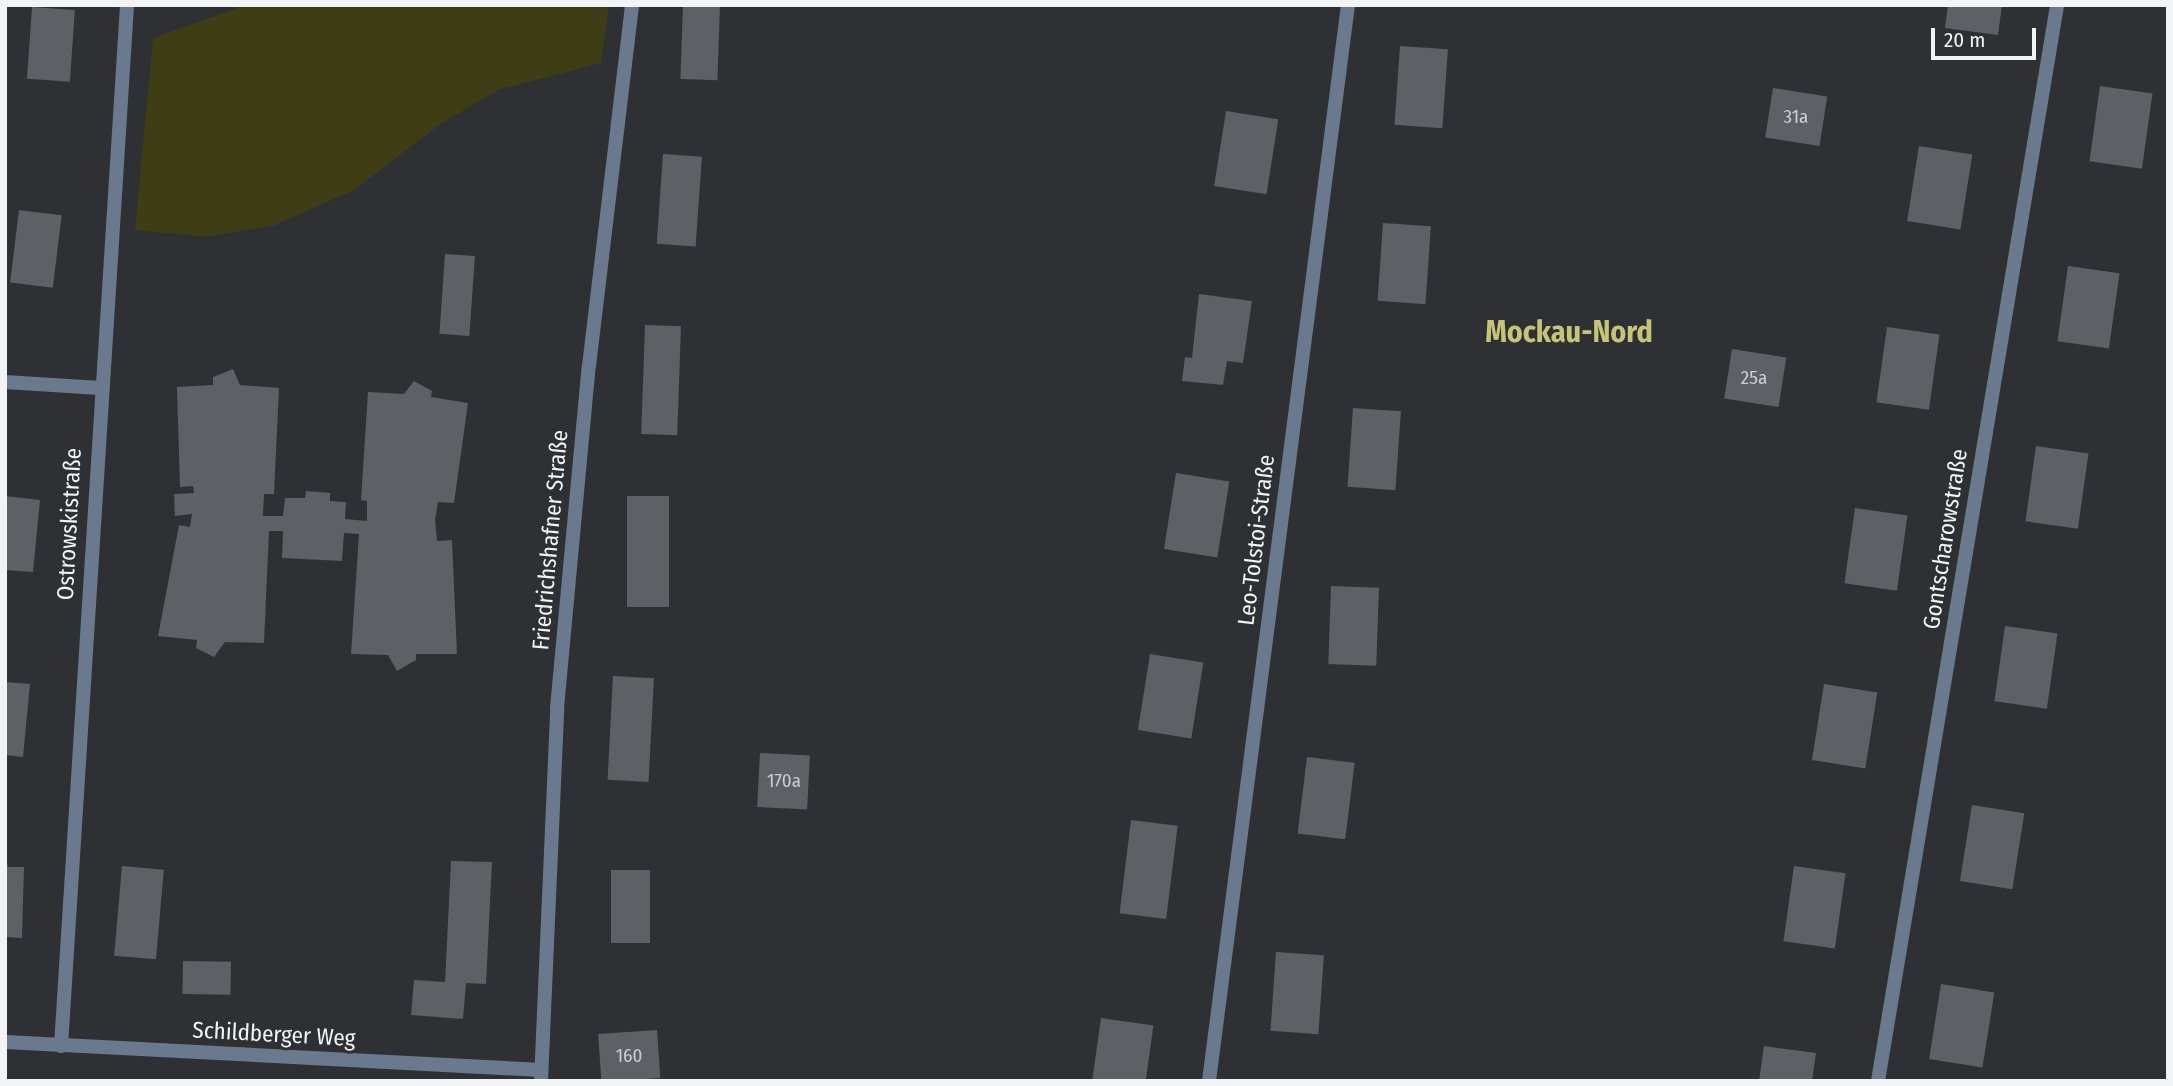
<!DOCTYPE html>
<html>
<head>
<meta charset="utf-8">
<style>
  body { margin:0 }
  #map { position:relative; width:2173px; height:1086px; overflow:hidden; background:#2e3034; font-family:"Fira Sans Condensed",sans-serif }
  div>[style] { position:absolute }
  .green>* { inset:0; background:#3e3d16 }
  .building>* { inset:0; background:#5d6064; transform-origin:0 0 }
  .minor>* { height:14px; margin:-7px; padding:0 7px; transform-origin:7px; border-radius:7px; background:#6b798e }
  span { translate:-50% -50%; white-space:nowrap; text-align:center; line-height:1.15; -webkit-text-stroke:6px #2e3034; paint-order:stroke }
  .number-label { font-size:19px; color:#ccced1 }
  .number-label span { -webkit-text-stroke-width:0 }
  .street-label { font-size:23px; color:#f1f3f5 }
  .district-label { font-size:30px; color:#c6c476; font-weight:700 }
  .frame { position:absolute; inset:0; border:7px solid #f1f3f5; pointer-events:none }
  .scale { position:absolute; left:1931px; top:28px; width:105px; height:32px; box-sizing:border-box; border:4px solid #f1f3f5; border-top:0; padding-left:9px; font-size:21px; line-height:24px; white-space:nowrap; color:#f1f3f5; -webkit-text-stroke:5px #2e3034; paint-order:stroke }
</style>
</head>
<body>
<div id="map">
  <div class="green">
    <div style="clip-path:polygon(246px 5px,609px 5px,601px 63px,498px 90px,442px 123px,354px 190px,275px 225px,207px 237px,135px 230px,153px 38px)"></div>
  </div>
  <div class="building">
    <div style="left:683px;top:5px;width:37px;height:74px;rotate:2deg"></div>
    <div style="clip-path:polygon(1948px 5px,2002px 5px,1998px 35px,1945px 28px)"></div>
    <div style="left:32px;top:7px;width:43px;height:72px;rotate:4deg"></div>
    <div style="left:1400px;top:46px;width:48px;height:79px;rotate:4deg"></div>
    <div style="left:2100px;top:86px;width:53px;height:76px;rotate:8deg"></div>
    <div style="left:1773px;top:88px;width:55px;height:50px;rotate:9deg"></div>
    <div style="left:1226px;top:111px;width:53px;height:76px;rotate:9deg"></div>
    <div style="left:1919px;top:146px;width:54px;height:76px;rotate:9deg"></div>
    <div style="left:663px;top:154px;width:39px;height:90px;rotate:4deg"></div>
    <div style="left:19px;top:210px;width:43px;height:73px;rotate:7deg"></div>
    <div style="left:1383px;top:223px;width:48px;height:78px;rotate:4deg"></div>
    <div style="left:445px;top:254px;width:30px;height:80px;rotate:4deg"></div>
    <div style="left:2068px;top:266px;width:52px;height:76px;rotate:8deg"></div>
    <div style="clip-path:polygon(1199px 294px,1252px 301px,1243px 363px,1227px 361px,1223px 385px,1182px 381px,1185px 357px,1192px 358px)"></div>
    <div style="left:645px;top:325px;width:36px;height:109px;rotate:2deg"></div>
    <div style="left:1887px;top:327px;width:53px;height:76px;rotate:8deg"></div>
    <div style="left:1732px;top:349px;width:55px;height:50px;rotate:9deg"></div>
    <div style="clip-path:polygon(233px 369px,240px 385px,279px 388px,274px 494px,264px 494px,263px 516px,283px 516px,285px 498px,305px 498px,306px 491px,330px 493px,330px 501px,346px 502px,345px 519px,367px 521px,367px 501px,361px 500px,368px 392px,404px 394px,414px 381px,432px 391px,431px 397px,468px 403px,454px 503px,438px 502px,435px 520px,437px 541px,452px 540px,457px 654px,416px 654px,416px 660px,397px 671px,388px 655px,351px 654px,359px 534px,344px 533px,342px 561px,282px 558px,283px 531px,269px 531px,264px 643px,225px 642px,214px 657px,196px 648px,197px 640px,158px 636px,179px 525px,190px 527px,192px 514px,175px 516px,174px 494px,194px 493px,193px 486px,180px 487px,177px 387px,213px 385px,213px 377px)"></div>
    <div style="left:1353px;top:408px;width:48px;height:79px;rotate:4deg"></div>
    <div style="left:2036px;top:446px;width:53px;height:76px;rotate:8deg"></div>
    <div style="left:1176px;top:473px;width:54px;height:77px;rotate:9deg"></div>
    <div style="clip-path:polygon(5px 496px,40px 500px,33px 572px,5px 570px)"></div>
    <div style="left:627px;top:496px;width:42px;height:111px"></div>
    <div style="left:1855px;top:508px;width:53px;height:76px;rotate:8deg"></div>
    <div style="left:1331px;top:586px;width:48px;height:78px;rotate:2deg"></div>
    <div style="left:2005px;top:626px;width:53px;height:76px;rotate:8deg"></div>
    <div style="left:1150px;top:654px;width:54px;height:77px;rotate:9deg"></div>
    <div style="left:613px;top:676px;width:41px;height:104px;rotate:3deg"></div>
    <div style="clip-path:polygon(5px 682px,30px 684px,23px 757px,5px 755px)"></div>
    <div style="left:1824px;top:684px;width:54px;height:77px;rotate:9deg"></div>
    <div style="left:760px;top:753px;width:50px;height:54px;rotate:3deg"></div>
    <div style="left:1307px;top:757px;width:48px;height:77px;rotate:7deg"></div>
    <div style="left:1972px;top:805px;width:53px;height:77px;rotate:9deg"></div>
    <div style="left:1131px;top:820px;width:47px;height:94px;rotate:7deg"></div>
    <div style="clip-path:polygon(5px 854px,8px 867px,24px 867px,22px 938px,5px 937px)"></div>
    <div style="clip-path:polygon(451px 861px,492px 862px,486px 984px,466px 983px,463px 1019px,411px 1015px,414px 980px,445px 982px)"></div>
    <div style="left:122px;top:866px;width:42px;height:90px;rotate:5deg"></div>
    <div style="left:1794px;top:866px;width:52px;height:76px;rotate:8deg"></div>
    <div style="left:611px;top:870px;width:39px;height:73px"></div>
    <div style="left:1276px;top:952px;width:48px;height:79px;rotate:4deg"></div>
    <div style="left:183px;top:961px;width:48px;height:33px;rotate:1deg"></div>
    <div style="left:1941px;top:984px;width:54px;height:76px;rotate:9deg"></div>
    <div style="left:1101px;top:1018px;width:53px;height:64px;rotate:8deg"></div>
    <div style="left:657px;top:1030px;width:48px;height:59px;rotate:86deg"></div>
    <div style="clip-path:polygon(1764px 1046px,1816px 1053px,1812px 1081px,1759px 1081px)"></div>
  </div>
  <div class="minor">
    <div style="left:5px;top:382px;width:95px;rotate:3.6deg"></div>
    <div style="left:5px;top:1042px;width:537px;rotate:2.99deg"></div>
    <div style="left:61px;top:1046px;width:1043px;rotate:-86.37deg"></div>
    <div style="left:541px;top:1081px;width:373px;rotate:-87.5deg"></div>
    <div style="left:557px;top:708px;width:343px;rotate:-84.7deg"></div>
    <div style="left:589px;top:366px;width:364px;rotate:-83.2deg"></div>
    <div style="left:1209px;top:1081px;width:1085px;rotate:-82.64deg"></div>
    <div style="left:1878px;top:1081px;width:1091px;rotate:-80.55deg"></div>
  </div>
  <div class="number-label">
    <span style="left:1796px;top:117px">31a</span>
    <span style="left:1754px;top:378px">25a</span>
    <span style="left:784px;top:781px">170a</span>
    <span style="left:629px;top:1056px">160</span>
  </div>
  <div class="street-label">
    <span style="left:69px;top:524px;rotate:-87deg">Ostrowskistraße</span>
    <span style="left:1945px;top:539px;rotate:-81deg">Gontscharowstraße</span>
    <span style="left:550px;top:540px;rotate:-85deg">Friedrichshafner Straße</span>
    <span style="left:1256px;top:540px;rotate:-83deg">Leo-Tolstoi-Straße</span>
    <span style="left:274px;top:1034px;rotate:3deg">Schildberger Weg</span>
  </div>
  <div class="district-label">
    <span style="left:1569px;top:332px">Mockau-Nord</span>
  </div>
  <div class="frame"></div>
  <div class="scale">20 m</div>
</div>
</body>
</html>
